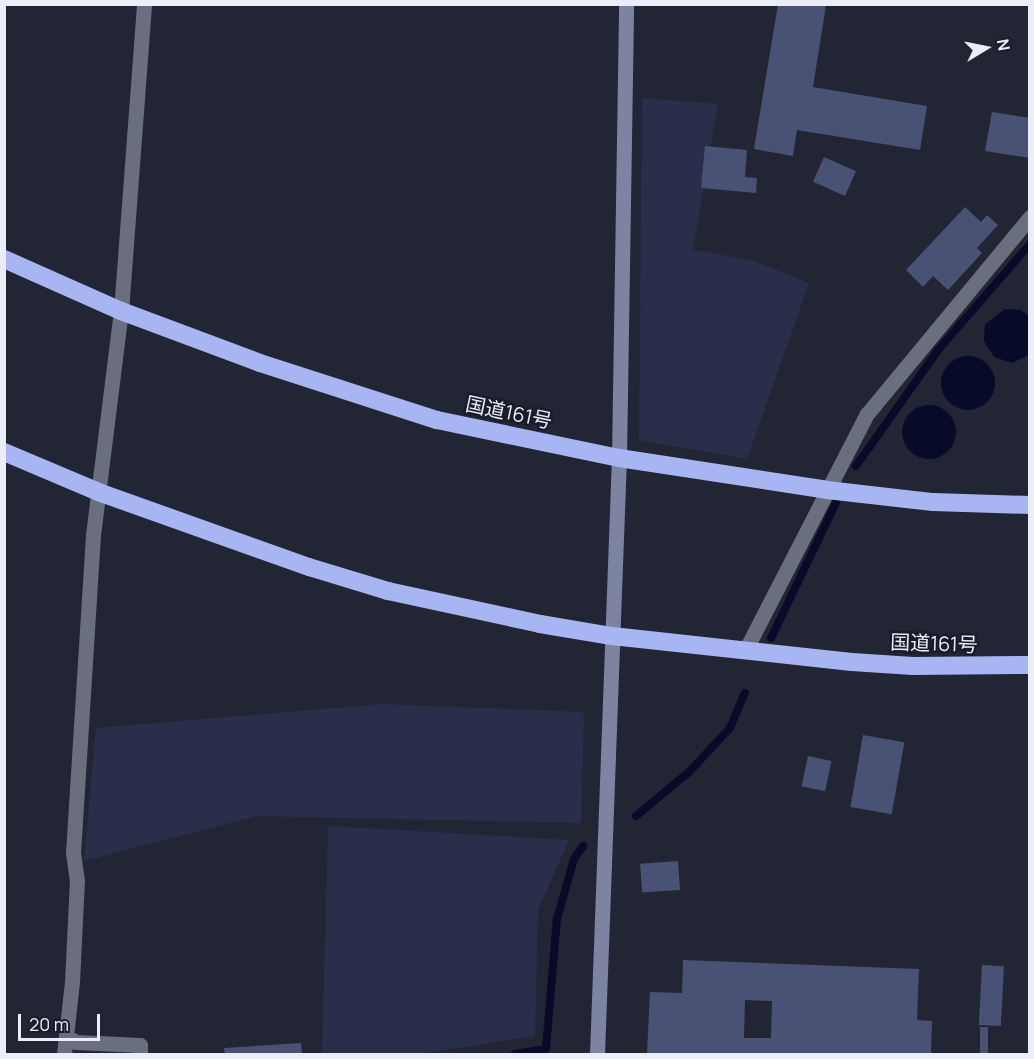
<!DOCTYPE html>
<html>
<head>
<meta charset="utf-8">
<style>
  body { margin:0 }
  #map { position:relative; width:1034px; height:1059px; overflow:hidden; background:#222634; font-family:Manrope,"Noto Sans JP",sans-serif }
  div>[style] { position:absolute }
  .green>* { inset:0; background:#292f4b }
  .water>* { inset:0; background:#070a28 }
  .round { border-radius:50% }
  .stream>* { height:8px; margin:-4px; padding:0 4px; transform-origin:4px; border-radius:4px; background:#070a28 }
  .building>* { inset:0; background:#495175; transform-origin:0 0 }
  .street>* { height:15px; margin:-7.5px; padding:0 7.5px; transform-origin:7.5px; border-radius:7.5px; background:#6a6f7f }
  .secondary>* { height:15px; margin:-7.5px; padding:0 7.5px; transform-origin:7.5px; border-radius:7.5px; background:#7c84a2 }
  .highway>* { height:18px; margin:-9px; padding:0 9px; transform-origin:9px; border-radius:9px; background:#a7b6f2 }
  span { translate:-50% -50%; white-space:nowrap; text-align:center; line-height:1.15; -webkit-text-stroke:5px #191c2a; paint-order:stroke }
  .street-label { font-size:20px; color:#ebeef8 }
  .frame { position:absolute; inset:0; border:6px solid #ebeef8; pointer-events:none }
  .north { position:absolute; left:956px; top:18px; width:60px; height:60px; -webkit-text-stroke:4px #191c2a; paint-order:stroke; rotate:80deg; font-size:16px; font-weight:700; line-height:24px; text-align:center; color:#ebeef8 }
  .north::after { content:''; display:block; margin:auto; width:21px; height:27px; background:#ebeef8; clip-path:polygon(50% 0,100% 100%,50% 72%,0 100%) }
  .scale { position:absolute; left:18px; top:1014px; width:82px; height:27px; box-sizing:border-box; border:3px solid #ebeef8; border-top:0; padding-left:8px; font-size:18px; line-height:21px; white-space:nowrap; color:#ebeef8; -webkit-text-stroke:4px #191c2a; paint-order:stroke }
</style>
</head>
<body>
<div id="map">
  <div class="green">
    <div style="clip-path:polygon(642px 98px,718px 104px,693px 250px,751px 260px,809px 283px,747px 459px,639px 440px)"></div>
    <div style="clip-path:polygon(381px 704px,584px 712px,581px 823px,256px 816px,84px 861px,96px 728px)"></div>
    <div style="clip-path:polygon(328px 826px,569px 840px,538px 910px,535px 1036px,419px 1054px,322px 1054px)"></div>
  </div>
  <div class="water">
    <div style="clip-path:polygon(1005px 309px,1021px 310px,1029px 316px,1029px 355px,1012px 363px,994px 357px,984px 341px,985px 324px)"></div>
    <div class="round" style="left:941px;top:356px;width:54px;height:54px"></div>
    <div class="round" style="left:902px;top:405px;width:54px;height:54px"></div>
  </div>
  <div class="stream">
    <div style="left:856px;top:466px;width:142px;rotate:-54.7deg"></div>
    <div style="left:938px;top:350px;width:140px;rotate:-49deg"></div>
    <div style="left:771px;top:638px;width:150px;rotate:-64.3deg"></div>
    <div style="left:636px;top:816px;width:69px;rotate:-39.7deg"></div>
    <div style="left:689px;top:772px;width:60px;rotate:-47deg"></div>
    <div style="left:730px;top:728px;width:38px;rotate:-67deg"></div>
    <div style="left:515px;top:1054px;width:31px;rotate:-9deg"></div>
    <div style="left:546px;top:1049px;width:130px;rotate:-85.2deg"></div>
    <div style="left:557px;top:919px;width:62px;rotate:-74.2deg"></div>
    <div style="left:574px;top:859px;width:16px;rotate:-55deg"></div>
  </div>
  <div class="building">
    <div style="clip-path:polygon(778px 4px,826px 5px,813px 87px,927px 106px,920px 150px,797px 130px,793px 156px,754px 149px)"></div>
    <div style="clip-path:polygon(992px 112px,1030px 118px,1030px 158px,985px 151px)"></div>
    <div style="clip-path:polygon(705px 146px,747px 150px,745px 177px,757px 178px,756px 193px,701px 188px)"></div>
    <div style="left:824px;top:157px;width:35px;height:27px;rotate:24deg"></div>
    <div style="clip-path:polygon(965px 207px,981px 222px,987px 215px,998px 225px,977px 248px,982px 253px,948px 290px,933px 276px,923px 287px,906px 270px)"></div>
    <div style="left:863px;top:735px;width:42px;height:73px;rotate:10deg"></div>
    <div style="left:808px;top:756px;width:24px;height:31px;rotate:12deg"></div>
    <div style="left:678px;top:861px;width:29px;height:38px;rotate:86deg"></div>
    <div style="clip-path:polygon(evenodd,683px 960px,919px 969px,917px 1020px,932px 1021px,931px 1054px,647px 1054px,650px 992px,682px 993px,683px 960px,745px 1000px,772px 1001px,771px 1038px,744px 1038px,745px 1000px)"></div>
    <div style="left:982px;top:965px;width:22px;height:60px;rotate:3deg"></div>
    <div style="left:980px;top:1027px;width:8px;height:27px"></div>
    <div style="clip-path:polygon(301px 1043px,302px 1054px,225px 1054px,224px 1048px)"></div>
  </div>
  <div class="street">
    <div style="left:745px;top:651px;width:267px;rotate:-62.8deg"></div>
    <div style="left:867px;top:414px;width:256px;rotate:-50.4deg"></div>
    <div style="left:67px;top:1037px;width:10px;rotate:29deg"></div>
    <div style="left:76px;top:1042px;width:64px;rotate:2.7deg"></div>
    <div style="left:140px;top:1045px;width:9px;rotate:90deg"></div>
    <div style="left:64px;top:1054px;width:72px;rotate:-83.7deg"></div>
    <div style="left:72px;top:982px;width:101px;rotate:-87.2deg"></div>
    <div style="left:77px;top:881px;width:28px;rotate:-98deg"></div>
    <div style="left:73px;top:853px;width:319px;rotate:-86.4deg"></div>
    <div style="left:93px;top:535px;width:226px;rotate:-82.9deg"></div>
    <div style="left:121px;top:311px;width:308px;rotate:-85.7deg"></div>
  </div>
  <div class="secondary">
    <div style="left:597px;top:1054px;width:596px;rotate:-87.89deg"></div>
    <div style="left:619px;top:458px;width:454px;rotate:-89.1deg"></div>
  </div>
  <div class="highway">
    <div style="left:4px;top:259px;width:128px;rotate:24deg"></div>
    <div style="left:121px;top:311px;width:148px;rotate:20.5deg"></div>
    <div style="left:260px;top:363px;width:186px;rotate:17.9deg"></div>
    <div style="left:437px;top:420px;width:186px;rotate:11.8deg"></div>
    <div style="left:619px;top:458px;width:210px;rotate:8.7deg"></div>
    <div style="left:827px;top:490px;width:107px;rotate:6.5deg"></div>
    <div style="left:933px;top:502px;width:97px;rotate:1.8deg"></div>
    <div style="left:4px;top:452px;width:105px;rotate:22.9deg"></div>
    <div style="left:101px;top:493px;width:221px;rotate:19.6deg"></div>
    <div style="left:309px;top:567px;width:83px;rotate:16.9deg"></div>
    <div style="left:388px;top:591px;width:156px;rotate:12.2deg"></div>
    <div style="left:540px;top:624px;width:73px;rotate:9.5deg"></div>
    <div style="left:612px;top:636px;width:241px;rotate:6.2deg"></div>
    <div style="left:852px;top:662px;width:61px;rotate:3.8deg"></div>
    <div style="left:913px;top:666px;width:117px;rotate:-0.5deg"></div>
  </div>
  <div class="street-label">
    <span style="left:509px;top:412px;rotate:12deg">国道161号</span>
    <span style="left:934px;top:643px;rotate:2deg">国道161号</span>
  </div>
  <div class="frame"></div>
  <div class="north">N</div>
  <div class="scale">20 m</div>
</div>
</body>
</html>
